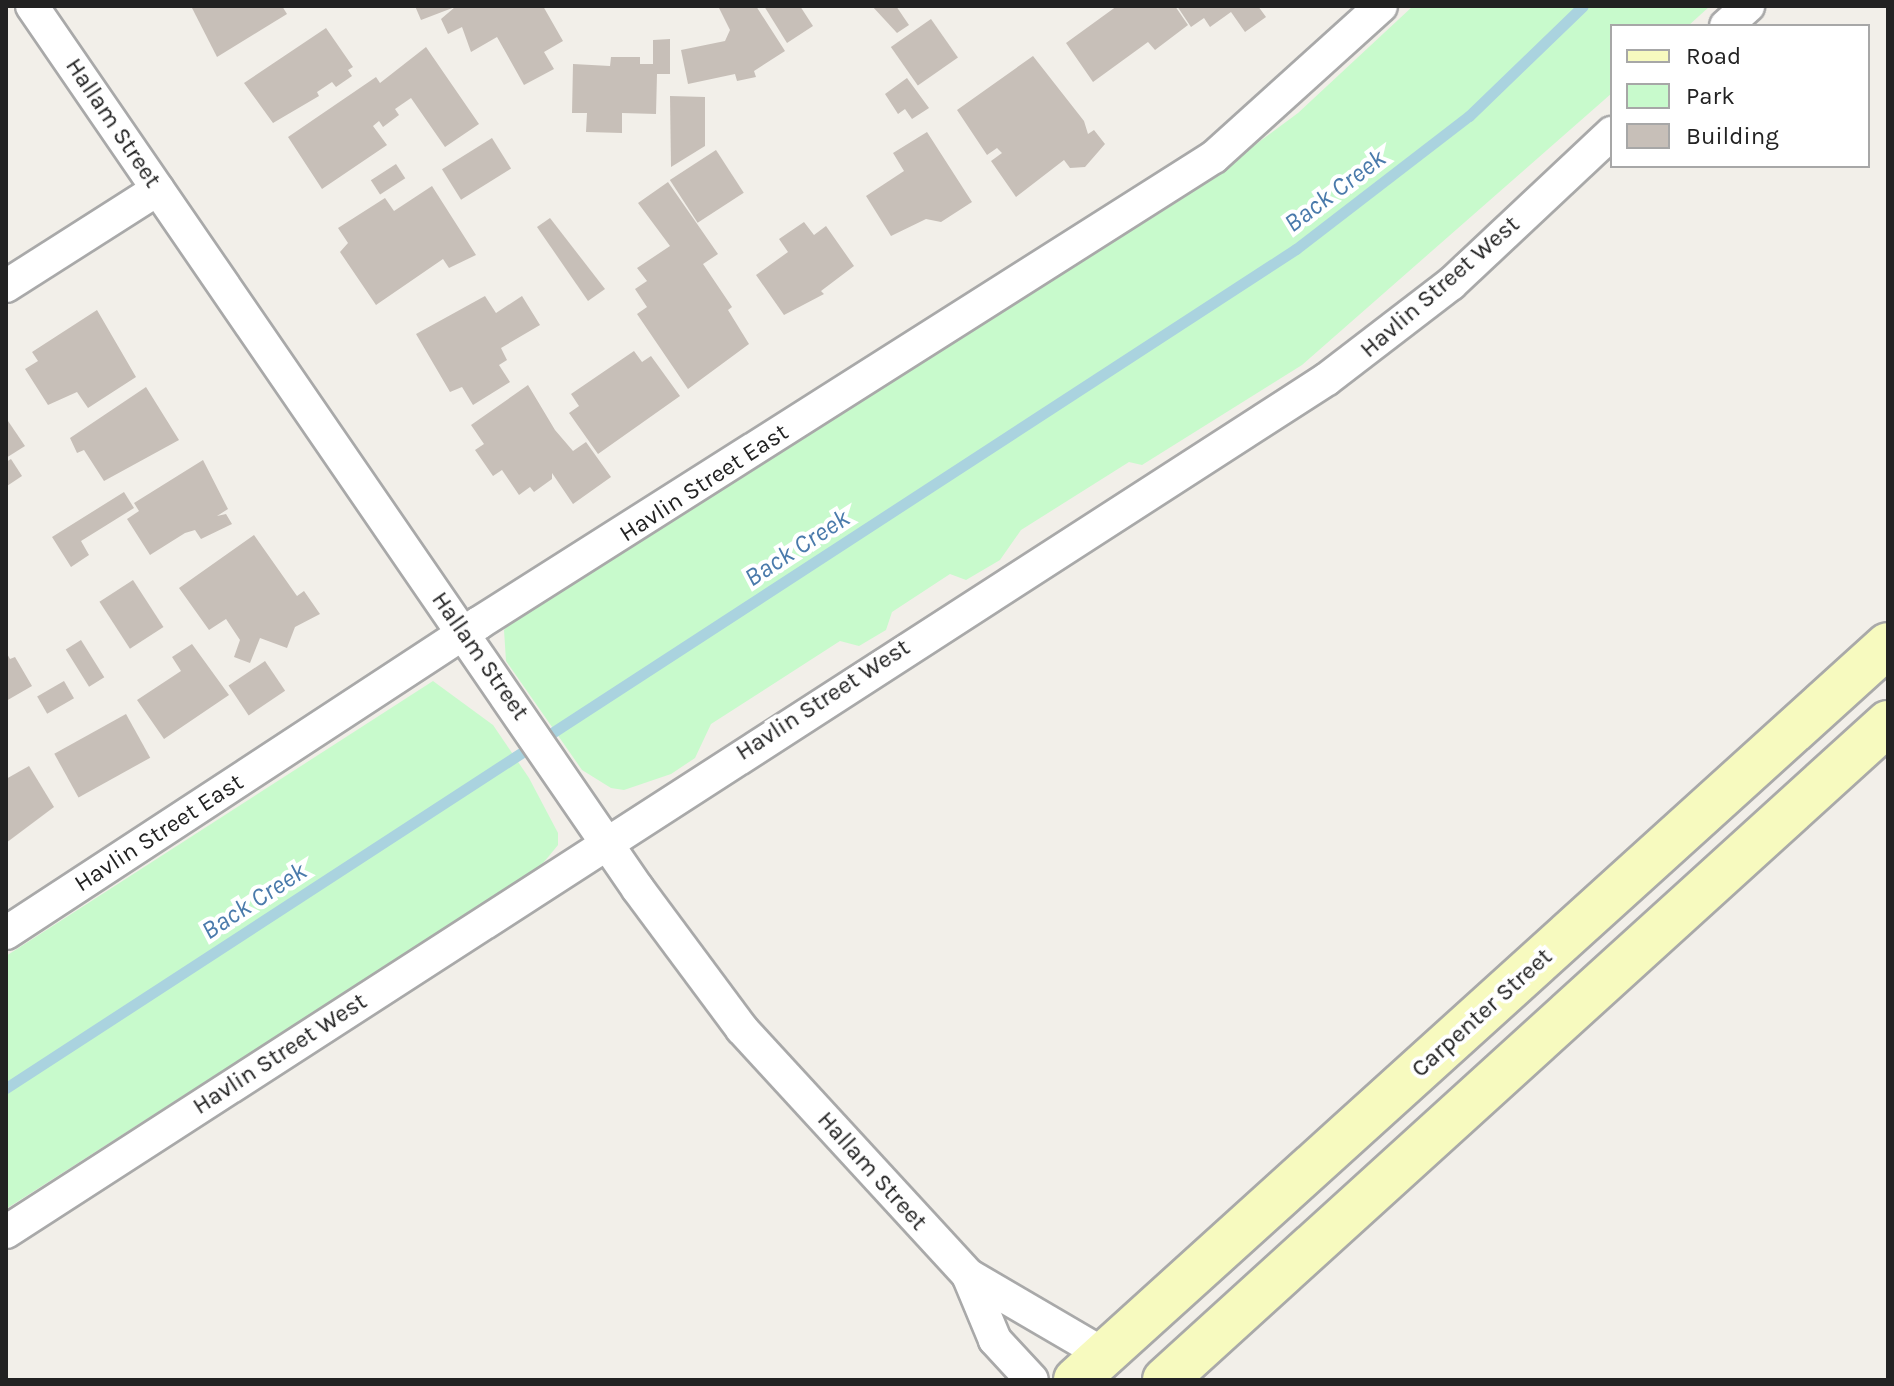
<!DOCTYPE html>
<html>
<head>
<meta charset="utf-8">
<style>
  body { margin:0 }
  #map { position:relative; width:1894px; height:1386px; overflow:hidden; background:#f2efe9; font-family:Karla,sans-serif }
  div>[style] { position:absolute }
  .park>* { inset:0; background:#c8facc }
  .stream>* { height:11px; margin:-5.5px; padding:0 5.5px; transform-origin:5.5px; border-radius:5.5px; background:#aad3df }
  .building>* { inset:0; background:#c7bfb8; transform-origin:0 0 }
  .roads { filter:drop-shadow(2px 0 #a9a9a9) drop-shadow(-2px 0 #a9a9a9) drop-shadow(0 2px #a9a9a9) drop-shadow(0 -2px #a9a9a9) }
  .street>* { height:32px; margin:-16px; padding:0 16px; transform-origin:16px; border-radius:16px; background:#fff }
  .secondary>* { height:44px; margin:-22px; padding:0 22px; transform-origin:22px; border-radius:22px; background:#f7fabf }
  span { translate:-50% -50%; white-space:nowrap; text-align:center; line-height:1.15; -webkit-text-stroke:8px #fff; paint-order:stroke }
  .street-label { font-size:24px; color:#222 }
  .water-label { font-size:26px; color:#4a7aab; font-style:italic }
  .frame { position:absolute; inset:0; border:8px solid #222; pointer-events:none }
  .legend { position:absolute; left:1610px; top:24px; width:260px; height:144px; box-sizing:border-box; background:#fff; border:2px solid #a7a7a7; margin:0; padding:10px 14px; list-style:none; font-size:24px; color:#222 }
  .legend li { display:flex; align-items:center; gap:16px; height:40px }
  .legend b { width:40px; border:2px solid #a7a7a7 }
</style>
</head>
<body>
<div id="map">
  <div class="park">
    <div style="clip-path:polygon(1413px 6px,1710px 6px,1688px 26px,1612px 26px,1612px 93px,1302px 365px,1142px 465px,1129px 462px,1021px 530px,1000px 560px,966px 580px,950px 574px,892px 612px,886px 630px,859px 646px,840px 641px,711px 724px,695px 758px,671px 774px,624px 790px,611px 788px,582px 770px,506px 661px,504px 630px,517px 615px,1179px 201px,1298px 113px)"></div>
    <div style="clip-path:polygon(433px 681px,493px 725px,529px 778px,558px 833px,558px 845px,549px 856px,538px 869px,6px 1209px,6px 956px)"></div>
  </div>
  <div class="stream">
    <div style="left:6px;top:1088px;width:1539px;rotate:-33.04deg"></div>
    <div style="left:1296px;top:249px;width:218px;rotate:-37.6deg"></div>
    <div style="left:1469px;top:116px;width:158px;rotate:-44deg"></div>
  </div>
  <div class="building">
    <div style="clip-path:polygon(191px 6px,282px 6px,287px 14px,217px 57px)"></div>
    <div style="clip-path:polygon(415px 6px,543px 6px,563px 41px,544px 52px,554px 69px,524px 85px,497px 37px,471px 52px,462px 27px,448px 34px,441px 19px,455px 7px,421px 20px)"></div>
    <div style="clip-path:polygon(718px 6px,756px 6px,785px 51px,754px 71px,756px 77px,737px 81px,735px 74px,688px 84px,681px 50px,725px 41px,730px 30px)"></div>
    <div style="clip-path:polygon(764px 6px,800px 6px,813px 26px,787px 43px)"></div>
    <div style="clip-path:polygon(872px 6px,896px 6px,909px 25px,897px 33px)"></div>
    <div style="clip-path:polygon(1117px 6px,1175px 6px,1188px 25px,1155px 50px,1148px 42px,1093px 82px,1066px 43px)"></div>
    <div style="clip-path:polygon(1177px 6px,1258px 6px,1266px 17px,1245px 32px,1231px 12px,1210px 27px,1204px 18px,1191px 27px)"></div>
    <div style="left:931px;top:19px;width:47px;height:49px;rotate:55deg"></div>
    <div style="clip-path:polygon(326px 28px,353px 67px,348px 70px,352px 76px,336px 87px,332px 82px,317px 92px,319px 96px,273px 123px,244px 83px)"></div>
    <div style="clip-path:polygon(670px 39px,670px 74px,657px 74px,656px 114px,622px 113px,622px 133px,586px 132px,587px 113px,572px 113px,573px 64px,610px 66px,611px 57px,640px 57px,640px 64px,653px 64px,653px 40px)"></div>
    <div style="clip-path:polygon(426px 47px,479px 124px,445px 147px,411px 98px,395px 109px,399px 115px,383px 127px,379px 121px,373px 126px,387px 145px,322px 189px,288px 137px,376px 77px,380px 83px)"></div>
    <div style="clip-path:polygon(1033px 56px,1084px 121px,1088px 134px,1094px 130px,1105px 144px,1085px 167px,1070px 168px,1064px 160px,1016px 197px,991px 161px,1002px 153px,997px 148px,987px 155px,957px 110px)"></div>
    <div style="clip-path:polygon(907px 78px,929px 108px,912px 119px,905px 109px,898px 114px,885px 94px)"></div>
    <div style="clip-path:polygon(670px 96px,705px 97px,705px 146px,671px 167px)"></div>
    <div style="clip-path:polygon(927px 132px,972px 202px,941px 222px,926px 219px,891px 236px,866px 196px,904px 171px,893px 153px)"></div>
    <div style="left:492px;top:138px;width:36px;height:59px;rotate:58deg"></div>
    <div style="left:716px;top:150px;width:51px;height:55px;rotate:57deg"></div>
    <div style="left:396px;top:164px;width:17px;height:30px;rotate:57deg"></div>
    <div style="clip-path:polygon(668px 182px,718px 254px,703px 264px,732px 307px,728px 310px,749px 344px,688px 389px,637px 314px,647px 307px,635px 289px,647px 281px,637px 268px,670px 246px,638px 203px)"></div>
    <div style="clip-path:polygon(432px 186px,476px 255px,449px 268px,443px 259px,376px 305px,340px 252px,348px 243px,338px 228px,385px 198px,394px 211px)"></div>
    <div style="clip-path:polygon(550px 218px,605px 289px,588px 301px,537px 227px)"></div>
    <div style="clip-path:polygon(804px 222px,814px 235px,826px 226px,854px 266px,821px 291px,824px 294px,784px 315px,756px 275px,788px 252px,779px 239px)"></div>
    <div style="clip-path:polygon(485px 296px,496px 313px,522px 296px,540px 325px,501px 348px,507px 360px,499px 365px,510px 382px,473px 405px,462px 387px,450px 392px,416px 334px)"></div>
    <div style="clip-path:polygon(97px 310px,136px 377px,88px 408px,77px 392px,48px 405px,25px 369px,38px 361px,32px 352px)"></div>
    <div style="clip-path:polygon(634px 351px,642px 362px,651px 356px,680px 396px,598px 454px,569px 413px,579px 406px,571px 394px)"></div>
    <div style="clip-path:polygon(528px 385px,555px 430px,573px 451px,586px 442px,611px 477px,573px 504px,552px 473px,552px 479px,534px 492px,530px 487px,519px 495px,502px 470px,493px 476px,475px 450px,484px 444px,471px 425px)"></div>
    <div style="clip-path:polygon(146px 387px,179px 440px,104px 481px,84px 450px,77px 453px,70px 438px)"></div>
    <div style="clip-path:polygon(6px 418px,25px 446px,6px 458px)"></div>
    <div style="clip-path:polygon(11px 459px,22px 476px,7px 486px,6px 462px)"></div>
    <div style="clip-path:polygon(203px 460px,228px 509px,217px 516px,226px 514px,232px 524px,201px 539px,195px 530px,185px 533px,150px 555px,127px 519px,139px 511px,134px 503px)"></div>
    <div style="clip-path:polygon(124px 492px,134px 508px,81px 541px,89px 555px,71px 567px,52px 537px)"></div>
    <div style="clip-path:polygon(254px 535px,297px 596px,304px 591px,320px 614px,295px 627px,287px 648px,260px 638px,250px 663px,234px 657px,240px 640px,226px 619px,209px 630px,179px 588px)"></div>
    <div style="left:133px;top:580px;width:56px;height:40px;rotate:57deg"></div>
    <div style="left:81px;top:640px;width:44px;height:18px;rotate:58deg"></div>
    <div style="clip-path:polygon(192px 644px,229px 695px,164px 739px,137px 700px,181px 671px,172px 657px)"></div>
    <div style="clip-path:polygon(6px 652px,10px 659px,15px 657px,32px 686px,6px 701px)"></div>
    <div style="left:265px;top:661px;width:36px;height:44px;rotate:56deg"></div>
    <div style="left:64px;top:681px;width:20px;height:31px;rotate:60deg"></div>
    <div style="left:126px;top:714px;width:50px;height:82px;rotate:61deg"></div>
    <div style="clip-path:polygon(29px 766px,54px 807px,6px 843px,6px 779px)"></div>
  </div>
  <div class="roads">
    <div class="street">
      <div style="left:32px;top:6px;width:1071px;rotate:55.54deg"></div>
      <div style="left:638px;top:889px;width:174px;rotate:53.4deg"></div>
      <div style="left:742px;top:1029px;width:334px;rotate:47.4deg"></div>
      <div style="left:968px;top:1275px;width:159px;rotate:30.3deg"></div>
      <div style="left:1726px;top:26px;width:30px;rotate:-42deg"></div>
      <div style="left:6px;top:286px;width:180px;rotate:-32.5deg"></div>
      <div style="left:6px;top:933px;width:566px;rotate:-33.24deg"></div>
      <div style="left:479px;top:623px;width:870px;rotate:-32.38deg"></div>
      <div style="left:1214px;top:157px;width:225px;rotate:-42.1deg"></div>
      <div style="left:6px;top:1232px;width:1572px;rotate:-32.85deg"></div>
      <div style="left:1327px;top:379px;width:156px;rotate:-37.5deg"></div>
      <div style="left:1451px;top:284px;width:221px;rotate:-43.2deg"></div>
      <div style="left:968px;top:1275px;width:70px;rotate:67.4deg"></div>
      <div style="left:995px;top:1340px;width:54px;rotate:47.2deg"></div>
    </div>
    <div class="secondary">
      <div style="left:1076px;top:1380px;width:1095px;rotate:-42.15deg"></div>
      <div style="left:1165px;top:1380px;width:977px;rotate:-42.26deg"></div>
    </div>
  </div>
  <div class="street-label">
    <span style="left:113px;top:123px;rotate:56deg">Hallam Street</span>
    <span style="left:1440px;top:287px;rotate:-41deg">Havlin Street West</span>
    <span style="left:704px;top:483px;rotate:-33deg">Havlin Street East</span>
    <span style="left:480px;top:656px;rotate:55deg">Hallam Street</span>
    <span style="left:823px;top:700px;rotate:-33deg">Havlin Street West</span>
    <span style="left:159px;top:833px;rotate:-33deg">Havlin Street East</span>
    <span style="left:1482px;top:1013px;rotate:-42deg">Carpenter Street</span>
    <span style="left:280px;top:1054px;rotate:-33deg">Havlin Street West</span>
    <span style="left:872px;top:1171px;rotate:48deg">Hallam Street</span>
  </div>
  <div class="water-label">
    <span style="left:1335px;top:191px;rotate:-37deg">Back Creek</span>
    <span style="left:797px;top:548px;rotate:-33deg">Back Creek</span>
    <span style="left:254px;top:901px;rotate:-33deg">Back Creek</span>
  </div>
  <div class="frame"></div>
  <ul class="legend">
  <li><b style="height:10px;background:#f7fabf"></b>Road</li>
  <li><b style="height:22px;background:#c8facc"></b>Park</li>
  <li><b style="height:22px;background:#c7bfb8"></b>Building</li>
  </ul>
</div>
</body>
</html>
